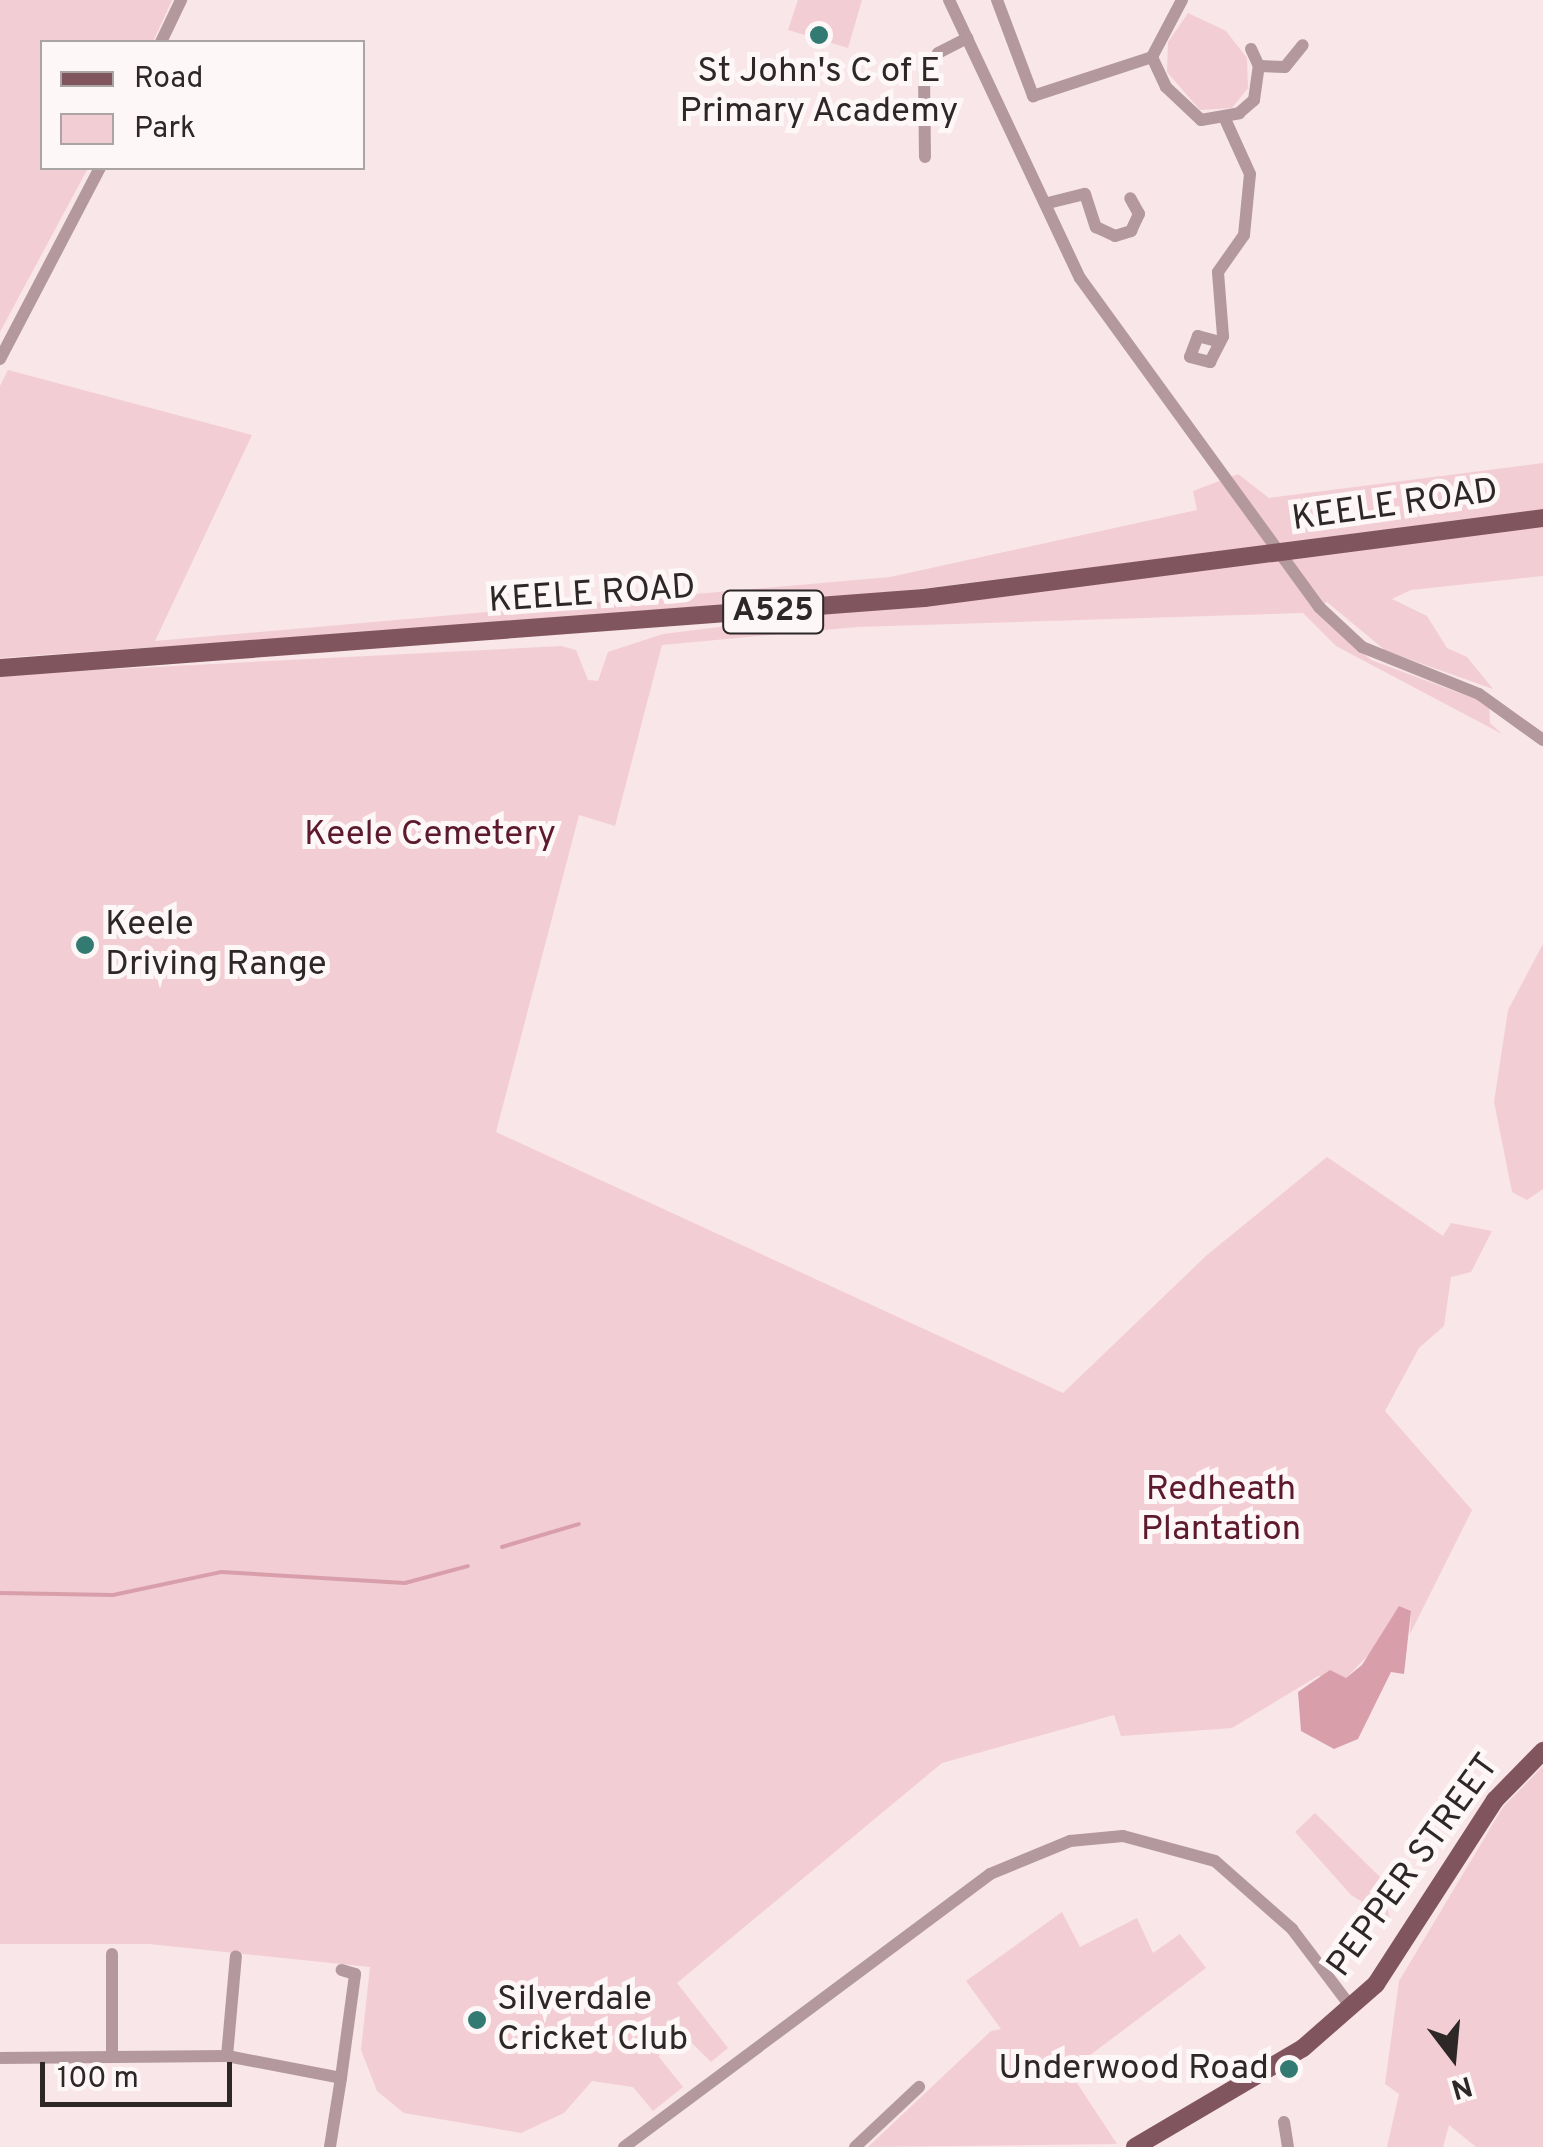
<!DOCTYPE html>
<html>
<head>
<meta charset="utf-8">
<style>
  body { margin:0 }
  #map { position:relative; width:1543px; height:2147px; overflow:hidden; background:#f9e6e9; font-family:Overpass,sans-serif }
  div>[style] { position:absolute }
  .green>* { inset:0; background:#f3cdd4 }
  .water>* { inset:0; background:#d89faa }
  .stream>* { height:4px; margin:-2px; padding:0 2px; transform-origin:2px; border-radius:2px; background:#d89faa }
  .minor>* { height:12px; margin:-6px; padding:0 6px; transform-origin:6px; border-radius:6px; background:#b3999e }
  .major>* { height:18px; margin:-9px; padding:0 9px; transform-origin:9px; border-radius:9px; background:#81555e }
  .dots>* { width:28px; height:28px; translate:-50% -50%; box-sizing:border-box; border:5px solid #fef7f8; border-radius:50% }
  span { translate:-50% -50%; white-space:nowrap; text-align:center; line-height:1.15; -webkit-text-stroke:10px #fef7f8; paint-order:stroke }
  .shield-label span { padding:2px 8px; background:#fef7f8; border:2px solid; border-radius:8px; -webkit-text-stroke-width:0 }
  .shield-label { font-size:32px; color:#2d2728; font-weight:700 }
  .poi-label { font-size:35px; color:#2d2728 }
  .left { translate:0 -50%; text-align:left }
  .right { translate:-100% -50%; text-align:right }
  .street-label { font-size:35px; color:#2d2728 }
  .park-label { font-size:35px; color:#5d192e }
  .legend { position:absolute; left:40px; top:40px; width:325px; height:130px; box-sizing:border-box; background:#fef7f8; border:2px solid #aaa4a5; margin:0; padding:12px 18px; list-style:none; font-size:30px; color:#2d2728 }
  .legend li { display:flex; align-items:center; gap:20px; height:50px }
  .legend b { width:50px; border:2px solid #aaa4a5 }
  .north { position:absolute; left:1403px; top:2007px; width:100px; height:100px; -webkit-text-stroke:8px #fef7f8; paint-order:stroke; rotate:164deg; font-size:28px; font-weight:700; line-height:40px; text-align:center; color:#2d2728 }
  .north::after { content:''; display:block; margin:auto; width:35px; height:45px; background:#2d2728; clip-path:polygon(50% 0,100% 100%,50% 72%,0 100%) }
  .scale { position:absolute; left:40px; top:2062px; width:192px; height:45px; box-sizing:border-box; border:5px solid #2d2728; border-top:0; padding-left:12px; font-size:30px; line-height:35px; white-space:nowrap; color:#2d2728; -webkit-text-stroke:8px #fef7f8; paint-order:stroke }
</style>
</head>
<body>
<div id="map">
  <div class="green">
    <div style="clip-path:polygon(0 0,172px 0,153px 42px,42px 42px,42px 168px,88px 168px,0 332px)"></div>
    <div style="clip-path:polygon(798px 0,862px 0,848px 48px,788px 30px)"></div>
    <div style="clip-path:polygon(1188px 13px,1226px 31px,1247px 58px,1248px 88px,1232px 108px,1200px 110px,1167px 72px,1168px 42px)"></div>
    <div style="clip-path:polygon(8px 370px,252px 435px,155px 641px,890px 577px,1197px 510px,1193px 491px,1238px 474px,1269px 498px,1543px 463px,1543px 511px,848px 598px,0 658px,0 386px)"></div>
    <div style="clip-path:polygon(1543px 525px,1543px 576px,1411px 590px,1392px 599px,1427px 616px,1447px 648px,1467px 657px,1493px 689px,1386px 651px,1327px 602px,1314px 610px,1371px 660px,1489px 704px,1490px 723px,1502px 734px,1336px 646px,1303px 613px,857px 627px,662px 645px,615px 826px,579px 815px,496px 1132px,1063px 1393px,1207px 1255px,1327px 1157px,1443px 1236px,1451px 1223px,1492px 1231px,1471px 1272px,1451px 1277px,1444px 1326px,1419px 1348px,1385px 1411px,1472px 1510px,1410px 1634px,1411px 1611px,1346px 1678px,1318px 1676px,1232px 1728px,1121px 1736px,1114px 1715px,942px 1763px,677px 1983px,728px 2048px,711px 2062px,668px 2019px,659px 2057px,683px 2087px,653px 2111px,633px 2087px,592px 2081px,564px 2113px,521px 2133px,404px 2113px,377px 2091px,361px 2050px,370px 1967px,149px 1944px,0 1944px,0 675px,561px 646px,576px 650px,588px 680px,598px 681px,608px 652px,663px 634px)"></div>
    <div style="clip-path:polygon(1543px 944px,1543px 1189px,1527px 1200px,1512px 1192px,1494px 1102px,1508px 1010px)"></div>
    <div style="clip-path:polygon(1543px 1766px,1543px 2147px,1476px 2147px,1449px 2125px,1443px 2147px,1387px 2147px,1399px 2094px,1385px 2084px,1399px 1981px,1503px 1807px)"></div>
    <div style="clip-path:polygon(1315px 1813px,1380px 1877px,1390px 1919px,1351px 1895px,1295px 1832px)"></div>
    <div style="clip-path:polygon(1062px 1912px,1080px 1947px,1137px 1918px,1153px 1953px,1180px 1934px,1206px 1968px,1069px 2071px,1117px 2144px,868px 2147px,991px 2031px,1001px 2029px,966px 1981px)"></div>
  </div>
  <div class="water">
    <div style="clip-path:polygon(1399px 1606px,1411px 1611px,1404px 1674px,1391px 1672px,1358px 1739px,1334px 1749px,1301px 1731px,1298px 1692px,1330px 1670px,1346px 1678px,1362px 1665px)"></div>
  </div>
  <div class="stream">
    <div style="left:502px;top:1547px;width:80px;rotate:-16.6deg"></div>
    <div style="left:0;top:1593px;width:113px;rotate:1deg"></div>
    <div style="left:113px;top:1595px;width:110px;rotate:-12deg"></div>
    <div style="left:221px;top:1572px;width:184px;rotate:3.4deg"></div>
    <div style="left:405px;top:1583px;width:65px;rotate:-15.1deg"></div>
  </div>
  <div class="minor">
    <div style="left:949px;top:0;width:307px;rotate:64.8deg"></div>
    <div style="left:1080px;top:278px;width:407px;rotate:54deg"></div>
    <div style="left:1319px;top:607px;width:59px;rotate:42.9deg"></div>
    <div style="left:1362px;top:647px;width:126px;rotate:21.9deg"></div>
    <div style="left:1479px;top:694px;width:79px;rotate:35.7deg"></div>
    <div style="left:997px;top:0;width:103px;rotate:69.4deg"></div>
    <div style="left:1033px;top:96px;width:125px;rotate:-18.1deg"></div>
    <div style="left:1182px;top:0;width:64px;rotate:117.8deg"></div>
    <div style="left:1152px;top:57px;width:33px;rotate:65deg"></div>
    <div style="left:1166px;top:87px;width:48px;rotate:43.3deg"></div>
    <div style="left:1201px;top:120px;width:39px;rotate:-10deg"></div>
    <div style="left:1239px;top:113px;width:20px;rotate:-41deg"></div>
    <div style="left:1254px;top:100px;width:34px;rotate:-82deg"></div>
    <div style="left:1259px;top:66px;width:26px;rotate:2deg"></div>
    <div style="left:1285px;top:67px;width:28px;rotate:-51deg"></div>
    <div style="left:161px;top:42px;width:47px;rotate:-64.5deg"></div>
    <div style="left:1251px;top:49px;width:19px;rotate:65deg"></div>
    <div style="left:925px;top:157px;width:83px;rotate:-90.7deg"></div>
    <div style="left:924px;top:74px;width:25px;rotate:-56deg"></div>
    <div style="left:938px;top:53px;width:33px;rotate:-27deg"></div>
    <div style="left:1048px;top:203px;width:38px;rotate:-14deg"></div>
    <div style="left:1085px;top:194px;width:35px;rotate:72deg"></div>
    <div style="left:1096px;top:227px;width:21px;rotate:25deg"></div>
    <div style="left:1115px;top:236px;width:17px;rotate:-17deg"></div>
    <div style="left:1131px;top:231px;width:19px;rotate:-65deg"></div>
    <div style="left:1139px;top:214px;width:18px;rotate:-119deg"></div>
    <div style="left:1220px;top:342px;width:23px;rotate:-165deg"></div>
    <div style="left:1198px;top:336px;width:22px;rotate:111deg"></div>
    <div style="left:1190px;top:357px;width:21px;rotate:14deg"></div>
    <div style="left:1210px;top:362px;width:29px;rotate:-63deg"></div>
    <div style="left:1223px;top:336px;width:64px;rotate:-94.5deg"></div>
    <div style="left:1218px;top:272px;width:45px;rotate:-54.9deg"></div>
    <div style="left:1244px;top:235px;width:61px;rotate:-84.4deg"></div>
    <div style="left:1250px;top:174px;width:58px;rotate:-114.4deg"></div>
    <div style="left:0;top:359px;width:216px;rotate:-62.4deg"></div>
    <div style="left:112px;top:1954px;width:100px;rotate:90deg"></div>
    <div style="left:227px;top:2056px;width:100px;rotate:-84.9deg"></div>
    <div style="left:0;top:2058px;width:227px;rotate:-0.5deg"></div>
    <div style="left:227px;top:2056px;width:116px;rotate:10.9deg"></div>
    <div style="left:341px;top:2078px;width:70px;rotate:99.1deg"></div>
    <div style="left:341px;top:2078px;width:105px;rotate:-82.3deg"></div>
    <div style="left:355px;top:1974px;width:14px;rotate:-163deg"></div>
    <div style="left:1284px;top:2122px;width:25px;rotate:81deg"></div>
    <div style="left:624px;top:2147px;width:457px;rotate:-36.7deg"></div>
    <div style="left:990px;top:1874px;width:87px;rotate:-22.4deg"></div>
    <div style="left:1070px;top:1841px;width:53px;rotate:-5.4deg"></div>
    <div style="left:1123px;top:1836px;width:95px;rotate:15.2deg"></div>
    <div style="left:1215px;top:1861px;width:103px;rotate:41.4deg"></div>
    <div style="left:1292px;top:1929px;width:98px;rotate:52.9deg"></div>
    <div style="left:855px;top:2147px;width:88px;rotate:-43.2deg"></div>
  </div>
  <div class="major">
    <div style="left:0;top:668px;width:927px;rotate:-4.33deg"></div>
    <div style="left:924px;top:598px;width:624px;rotate:-7.36deg"></div>
    <div style="left:1135px;top:2147px;width:195px;rotate:-30.5deg"></div>
    <div style="left:1303px;top:2048px;width:97px;rotate:-41.2deg"></div>
    <div style="left:1376px;top:1984px;width:219px;rotate:-57.1deg"></div>
    <div style="left:1495px;top:1800px;width:69px;rotate:-45.6deg"></div>
  </div>
  <div class="dots">
    <div style="left:819px;top:35px;background:#337a73"></div>
    <div style="left:85px;top:945px;background:#337a73"></div>
    <div style="left:477px;top:2020px;background:#337a73"></div>
    <div style="left:1289px;top:2069px;background:#337a73"></div>
  </div>
  <div class="shield-label">
    <span style="left:773px;top:612px">A525</span>
  </div>
  <div class="poi-label">
    <span style="left:819px;top:92px">St John's C of E<br>Primary Academy</span>
    <span class="left" style="left:105px;top:945px">Keele<br>Driving Range</span>
    <span class="left" style="left:497px;top:2020px">Silverdale<br>Cricket Club</span>
    <span class="right" style="left:1269px;top:2069px">Underwood Road</span>
  </div>
  <div class="street-label">
    <span style="left:1395px;top:506px;rotate:-8deg">KEELE ROAD</span>
    <span style="left:592px;top:595px;rotate:-4deg">KEELE ROAD</span>
    <span style="left:1414px;top:1866px;rotate:-54deg">PEPPER STREET</span>
  </div>
  <div class="park-label">
    <span style="left:430px;top:835px">Keele Cemetery</span>
    <span style="left:1221px;top:1510px">Redheath<br>Plantation</span>
  </div>
  <ul class="legend">
  <li><b style="height:12px;background:#81555e"></b>Road</li>
  <li><b style="height:28px;background:#f3cdd4"></b>Park</li>
  </ul>
  <div class="north">N</div>
  <div class="scale">100 m</div>
</div>
</body>
</html>
